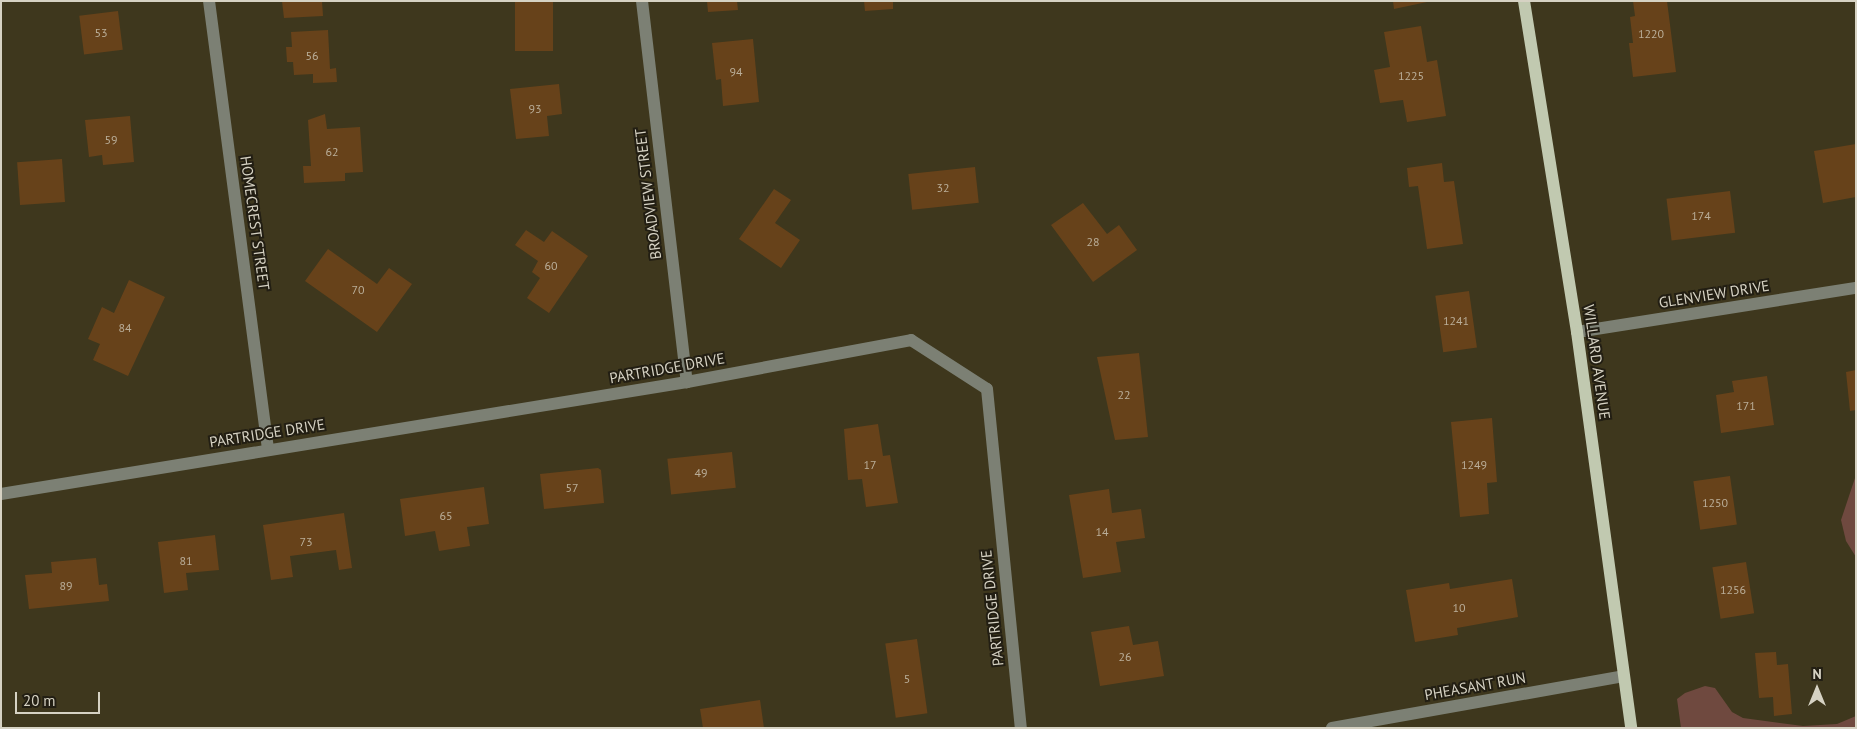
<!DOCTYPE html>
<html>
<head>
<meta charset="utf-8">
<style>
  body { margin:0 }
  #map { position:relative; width:1857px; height:729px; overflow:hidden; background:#3e371d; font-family:"PT Sans",sans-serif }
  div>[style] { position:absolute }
  .green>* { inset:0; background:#6f493f }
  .building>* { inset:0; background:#67421a; transform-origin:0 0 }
  .minor>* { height:12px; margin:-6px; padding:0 6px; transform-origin:6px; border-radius:6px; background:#7c8074 }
  .major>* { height:12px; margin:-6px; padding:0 6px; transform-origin:6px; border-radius:6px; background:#c1c9b0 }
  span { translate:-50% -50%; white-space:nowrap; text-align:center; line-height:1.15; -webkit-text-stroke:4px #221e13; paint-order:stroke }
  .number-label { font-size:12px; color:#baae99 }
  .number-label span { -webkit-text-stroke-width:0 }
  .street-label { font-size:15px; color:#d6d2c3 }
  .frame { position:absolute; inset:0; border:2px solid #d6d2c3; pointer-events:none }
  .north { position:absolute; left:1792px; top:664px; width:50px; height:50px; -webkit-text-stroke:4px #221e13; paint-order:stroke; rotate:0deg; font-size:14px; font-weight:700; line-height:20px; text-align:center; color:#d6d2c3 }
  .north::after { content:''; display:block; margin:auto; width:18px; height:22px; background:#d6d2c3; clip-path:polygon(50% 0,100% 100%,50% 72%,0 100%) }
  .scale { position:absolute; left:15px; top:692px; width:85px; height:22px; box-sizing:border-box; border:2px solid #d6d2c3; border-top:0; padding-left:6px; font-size:15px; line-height:18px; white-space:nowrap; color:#d6d2c3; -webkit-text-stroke:4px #221e13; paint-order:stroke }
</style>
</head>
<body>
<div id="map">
  <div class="green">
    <div style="clip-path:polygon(1856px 475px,1856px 557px,1846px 541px,1841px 520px)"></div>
    <div style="clip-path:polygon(1705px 686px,1715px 688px,1732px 712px,1743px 718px,1803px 726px,1837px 724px,1856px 716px,1856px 728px,1681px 728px,1677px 699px,1685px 693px)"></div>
  </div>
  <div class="building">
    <div style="clip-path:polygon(282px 1px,322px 1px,323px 16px,284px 18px)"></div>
    <div style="left:515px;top:1px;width:38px;height:50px"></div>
    <div style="clip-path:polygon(707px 1px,737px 1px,738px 10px,708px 12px)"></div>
    <div style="clip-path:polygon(864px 1px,893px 1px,893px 9px,865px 11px)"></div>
    <div style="clip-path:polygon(1393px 1px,1427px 1px,1427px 2px,1394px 9px)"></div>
    <div style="clip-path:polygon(1633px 1px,1667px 1px,1676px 72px,1633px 77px,1629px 43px,1633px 43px,1630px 17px,1635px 16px)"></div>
    <div style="left:118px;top:11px;width:39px;height:39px;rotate:83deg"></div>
    <div style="clip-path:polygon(1421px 26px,1427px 62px,1437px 60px,1446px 116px,1407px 122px,1403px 100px,1380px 103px,1374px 70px,1390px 67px,1384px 32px)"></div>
    <div style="clip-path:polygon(328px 30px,330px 69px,336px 68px,337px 82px,313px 83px,313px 74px,294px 75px,293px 62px,287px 62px,286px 47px,292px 47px,291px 32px)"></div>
    <div style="clip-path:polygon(753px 39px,759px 102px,723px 106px,721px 79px,716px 80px,712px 43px)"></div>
    <div style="clip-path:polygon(559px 84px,562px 114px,547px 116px,549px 136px,516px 139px,510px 89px)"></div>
    <div style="clip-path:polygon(325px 114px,327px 129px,360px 127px,363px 172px,345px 173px,345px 181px,304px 183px,303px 166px,311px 166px,308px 120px)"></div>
    <div style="clip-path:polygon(130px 116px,134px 162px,103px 165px,102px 155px,89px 157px,85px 120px)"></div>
    <div style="clip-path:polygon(1856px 144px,1856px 197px,1823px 203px,1814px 151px)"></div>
    <div style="left:62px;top:159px;width:43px;height:45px;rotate:86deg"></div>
    <div style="clip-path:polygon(1442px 163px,1444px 182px,1454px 181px,1463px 244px,1427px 249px,1418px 186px,1409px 187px,1407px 168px)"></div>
    <div style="left:975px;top:167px;width:36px;height:67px;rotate:84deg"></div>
    <div style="clip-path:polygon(774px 189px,791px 200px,775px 223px,800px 240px,781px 268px,739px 239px)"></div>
    <div style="left:1730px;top:191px;width:42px;height:64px;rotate:83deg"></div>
    <div style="clip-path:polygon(1083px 203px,1107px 234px,1119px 225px,1137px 250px,1093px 282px,1051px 225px)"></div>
    <div style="clip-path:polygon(526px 230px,544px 242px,552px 231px,588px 256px,549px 313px,527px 298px,540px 278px,532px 272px,538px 261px,515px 245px)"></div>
    <div style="clip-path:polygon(328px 249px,377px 284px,389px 268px,412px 284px,377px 332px,305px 281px)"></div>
    <div style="clip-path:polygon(129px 280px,165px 297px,128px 376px,93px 360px,100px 344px,88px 339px,102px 307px,114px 313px)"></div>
    <div style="left:1469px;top:291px;width:57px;height:34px;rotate:82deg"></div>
    <div style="clip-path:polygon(1139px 353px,1148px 437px,1115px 440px,1097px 357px)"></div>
    <div style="clip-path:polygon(1856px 370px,1856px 410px,1850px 411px,1846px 372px)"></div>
    <div style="clip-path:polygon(1767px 376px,1774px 425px,1721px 433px,1716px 395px,1734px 392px,1732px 381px)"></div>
    <div style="clip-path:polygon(1492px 418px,1497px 482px,1487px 483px,1489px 514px,1460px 517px,1451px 422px)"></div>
    <div style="clip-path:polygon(878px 424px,883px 456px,890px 455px,898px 503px,866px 507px,862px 479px,848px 480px,844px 429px)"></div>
    <div style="left:732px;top:452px;width:36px;height:65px;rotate:84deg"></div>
    <div style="clip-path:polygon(598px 468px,601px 470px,604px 503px,544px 509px,540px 474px)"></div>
    <div style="left:1730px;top:476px;width:49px;height:37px;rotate:82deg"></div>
    <div style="clip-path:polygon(484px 487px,489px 524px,467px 527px,470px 546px,439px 551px,435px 531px,405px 536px,400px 499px)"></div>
    <div style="clip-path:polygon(1109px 489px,1112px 513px,1141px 509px,1145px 538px,1116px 542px,1121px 572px,1083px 578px,1069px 495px)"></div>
    <div style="clip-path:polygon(344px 513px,352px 568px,339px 570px,336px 550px,290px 556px,293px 577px,271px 580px,263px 525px)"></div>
    <div style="clip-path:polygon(215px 535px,219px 570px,186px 573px,188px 590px,164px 593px,158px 542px)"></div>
    <div style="clip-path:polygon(96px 558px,99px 585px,107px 584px,109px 601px,29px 609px,25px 575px,52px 573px,51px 562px)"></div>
    <div style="left:1746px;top:562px;width:52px;height:34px;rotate:81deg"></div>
    <div style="clip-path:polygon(1512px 579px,1518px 617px,1457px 628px,1458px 635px,1415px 642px,1406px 590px,1449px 583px,1450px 589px)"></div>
    <div style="clip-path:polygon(1129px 626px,1133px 645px,1158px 641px,1164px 676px,1100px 686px,1091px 632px)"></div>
    <div style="left:917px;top:639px;width:75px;height:32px;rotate:82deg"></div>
    <div style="clip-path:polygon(1776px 652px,1777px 665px,1788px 664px,1792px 714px,1774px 716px,1773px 697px,1759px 698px,1755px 653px)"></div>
    <div style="clip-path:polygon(760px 700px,764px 728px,703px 728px,700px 709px)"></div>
  </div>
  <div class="minor">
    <div style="left:209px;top:1px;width:452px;rotate:82.5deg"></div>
    <div style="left:642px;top:1px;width:384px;rotate:83.3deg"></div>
    <div style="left:1577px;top:332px;width:282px;rotate:-9deg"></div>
    <div style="left:1px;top:494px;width:695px;rotate:-9.27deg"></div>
    <div style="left:687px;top:382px;width:228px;rotate:-10.6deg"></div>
    <div style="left:911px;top:340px;width:90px;rotate:32.8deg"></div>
    <div style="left:987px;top:389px;width:341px;rotate:84.3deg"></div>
    <div style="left:1332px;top:728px;width:296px;rotate:-10.1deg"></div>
  </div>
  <div class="major">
    <div style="left:1524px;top:1px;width:335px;rotate:80.9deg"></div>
    <div style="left:1577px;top:332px;width:400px;rotate:82.2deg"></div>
  </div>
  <div class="number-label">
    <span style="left:101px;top:33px">53</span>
    <span style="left:1651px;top:34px">1220</span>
    <span style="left:312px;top:56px">56</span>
    <span style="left:736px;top:72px">94</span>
    <span style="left:1411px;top:76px">1225</span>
    <span style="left:535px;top:109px">93</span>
    <span style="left:111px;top:140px">59</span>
    <span style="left:332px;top:152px">62</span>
    <span style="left:943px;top:188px">32</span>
    <span style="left:1701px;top:216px">174</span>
    <span style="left:1093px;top:242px">28</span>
    <span style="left:551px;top:266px">60</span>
    <span style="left:358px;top:290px">70</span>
    <span style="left:1456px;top:321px">1241</span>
    <span style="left:125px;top:328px">84</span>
    <span style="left:1124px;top:395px">22</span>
    <span style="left:1746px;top:406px">171</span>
    <span style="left:870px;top:465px">17</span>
    <span style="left:1474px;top:465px">1249</span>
    <span style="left:701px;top:473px">49</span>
    <span style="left:572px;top:488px">57</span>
    <span style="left:1715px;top:503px">1250</span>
    <span style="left:446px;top:516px">65</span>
    <span style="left:1102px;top:532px">14</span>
    <span style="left:306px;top:542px">73</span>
    <span style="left:186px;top:561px">81</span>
    <span style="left:66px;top:586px">89</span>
    <span style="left:1733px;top:590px">1256</span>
    <span style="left:1459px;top:608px">10</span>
    <span style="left:1125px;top:657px">26</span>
    <span style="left:907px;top:679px">5</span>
  </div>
  <div class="street-label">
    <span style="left:648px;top:194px;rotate:-97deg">BROADVIEW STREET</span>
    <span style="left:255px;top:223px;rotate:82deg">HOMECREST STREET</span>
    <span style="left:1714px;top:294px;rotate:-9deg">GLENVIEW DRIVE</span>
    <span style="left:1597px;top:362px;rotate:82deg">WILLARD AVENUE</span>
    <span style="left:667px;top:368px;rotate:-10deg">PARTRIDGE DRIVE</span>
    <span style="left:267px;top:433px;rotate:-9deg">PARTRIDGE DRIVE</span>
    <span style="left:992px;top:608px;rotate:-96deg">PARTRIDGE DRIVE</span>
    <span style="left:1475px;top:686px;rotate:-10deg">PHEASANT RUN</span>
  </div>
  <div class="frame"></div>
  <div class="north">N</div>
  <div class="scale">20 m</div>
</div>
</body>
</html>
